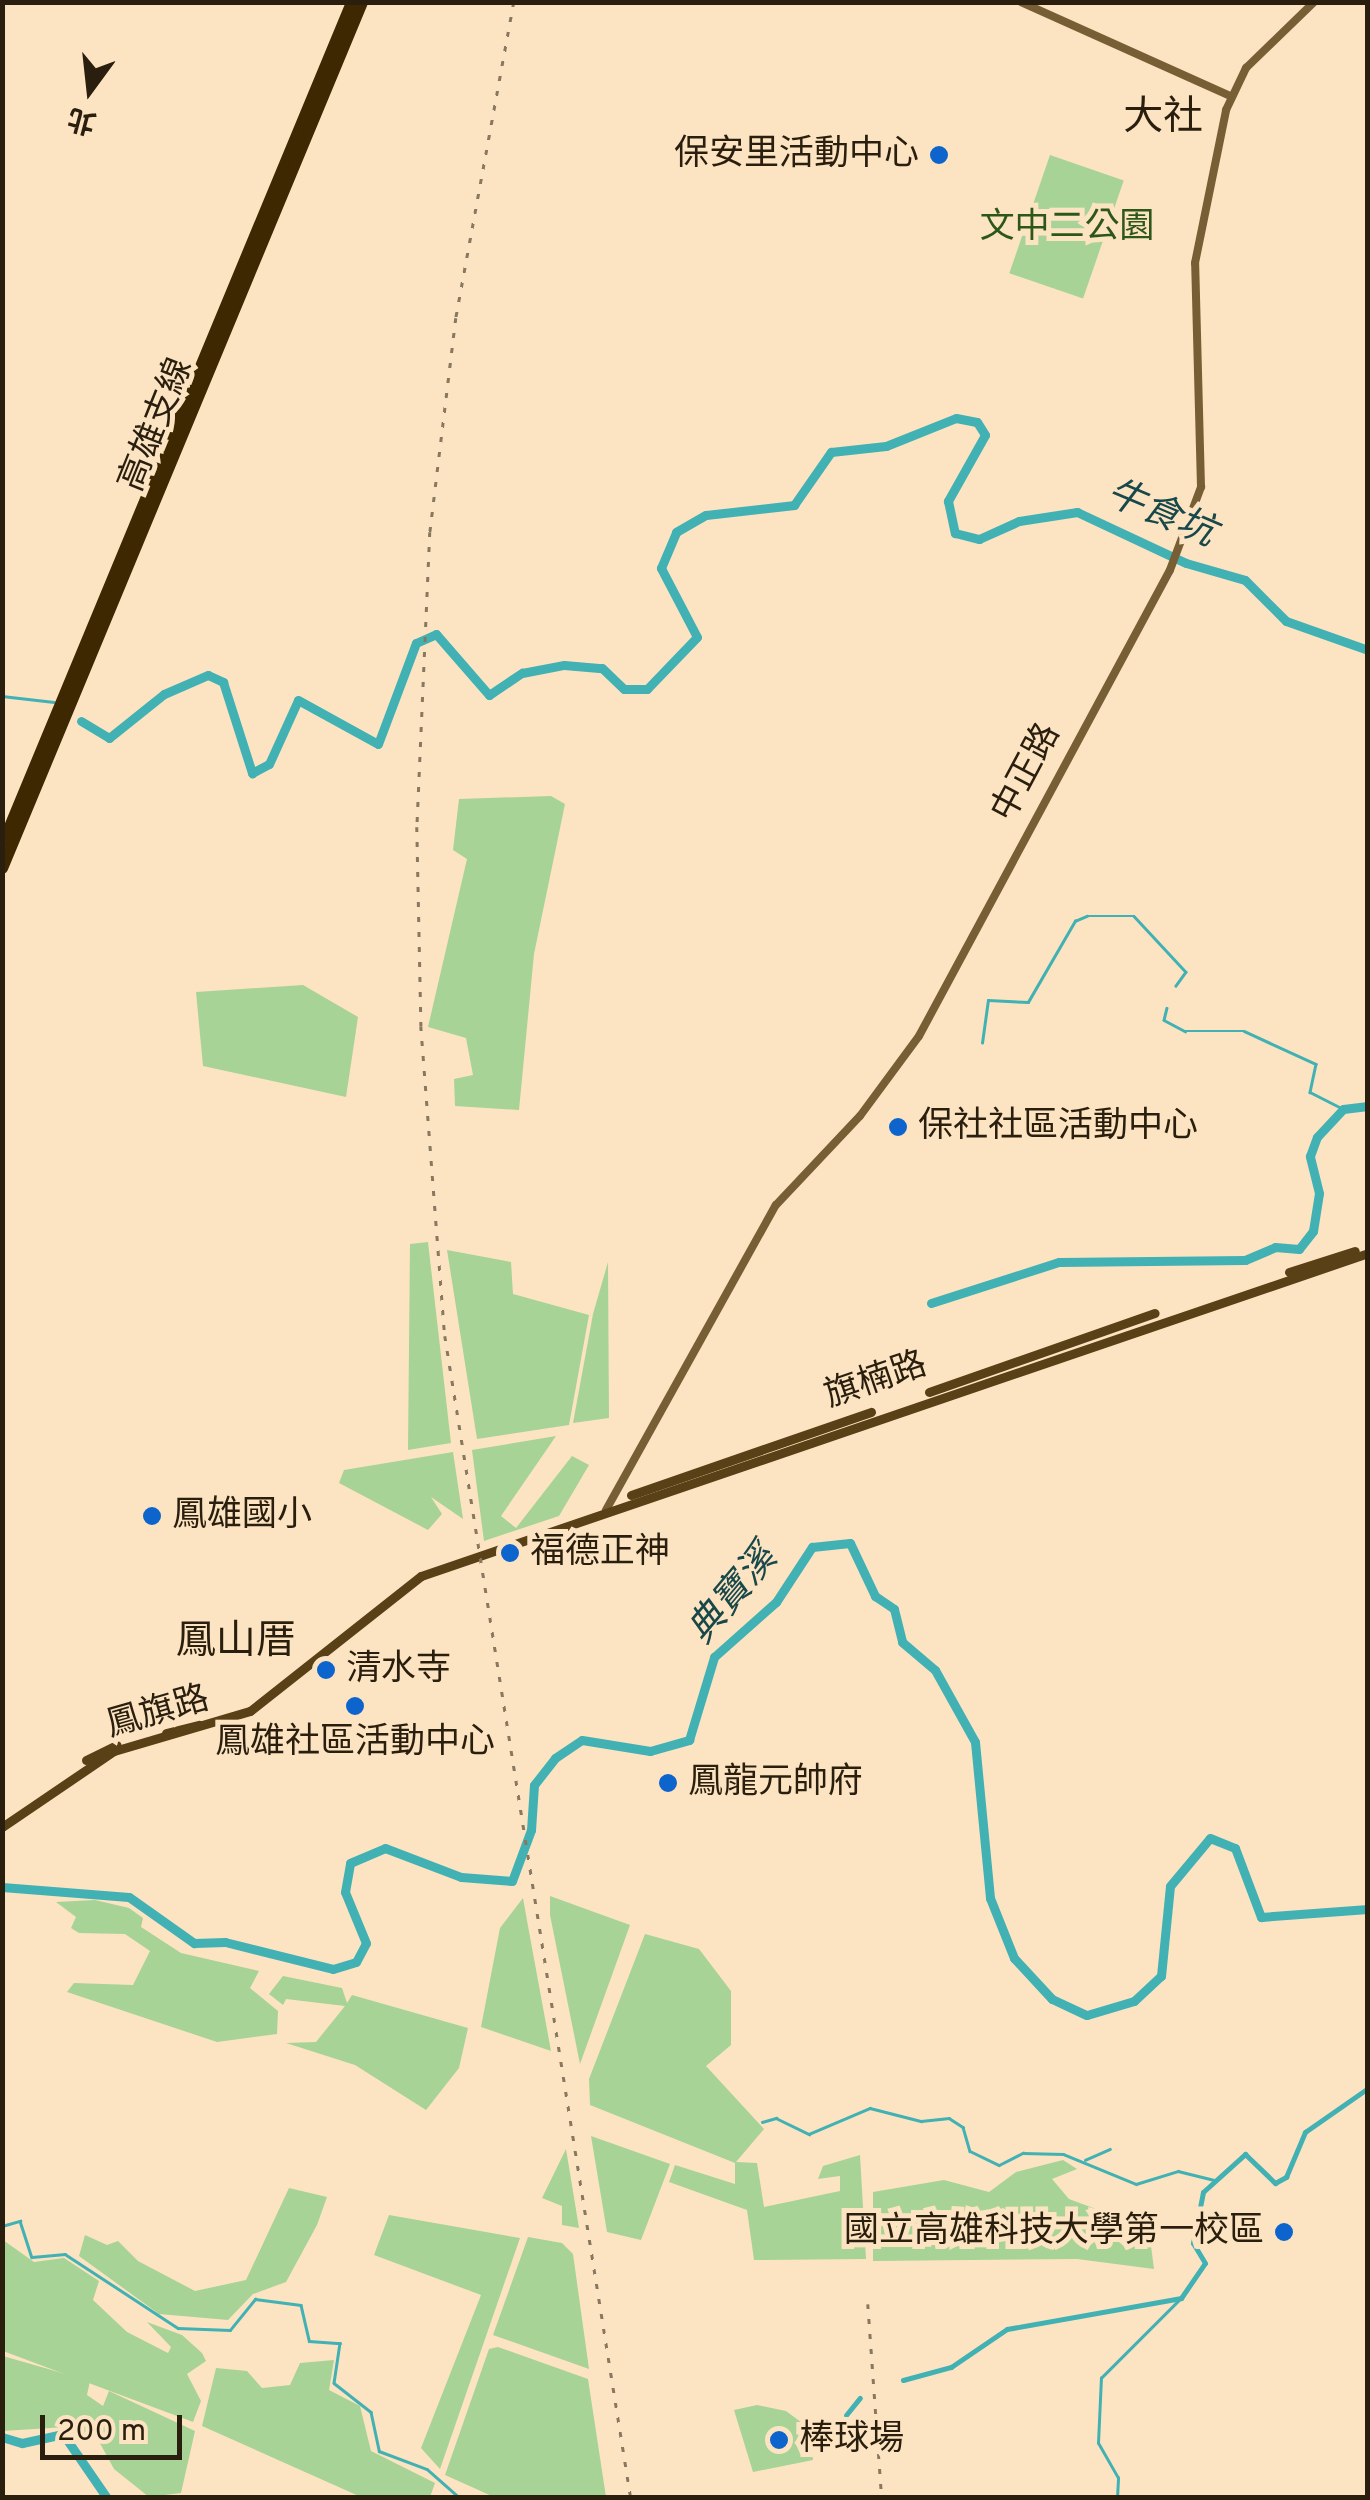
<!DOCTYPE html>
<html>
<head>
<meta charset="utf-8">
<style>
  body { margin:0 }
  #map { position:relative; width:1370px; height:2500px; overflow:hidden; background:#fce4c2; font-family:Overpass,"Noto Sans TC",sans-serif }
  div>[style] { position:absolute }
  .green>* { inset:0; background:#a7d397; transform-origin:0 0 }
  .stream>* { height:2.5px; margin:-1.25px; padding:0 1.25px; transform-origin:1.25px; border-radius:1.25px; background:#42b1b4 }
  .canal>* { height:5px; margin:-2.5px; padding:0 2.5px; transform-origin:2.5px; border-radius:2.5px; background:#42b1b4 }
  .river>* { height:9px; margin:-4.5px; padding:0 4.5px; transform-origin:4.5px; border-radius:4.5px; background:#42b1b4 }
  .secondary>* { height:8px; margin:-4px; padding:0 4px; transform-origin:4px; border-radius:4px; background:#785e35 }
  .primary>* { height:9px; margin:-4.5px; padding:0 4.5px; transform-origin:4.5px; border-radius:4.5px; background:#594016 }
  .motorway>* { height:11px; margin:-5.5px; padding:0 5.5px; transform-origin:5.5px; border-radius:5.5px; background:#3d2802 }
  .rail>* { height:2.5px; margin-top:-1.25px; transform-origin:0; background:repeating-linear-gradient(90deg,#88785f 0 5px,transparent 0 15px) }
  .dots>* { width:28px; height:28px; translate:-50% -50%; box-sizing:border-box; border:5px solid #fce4c2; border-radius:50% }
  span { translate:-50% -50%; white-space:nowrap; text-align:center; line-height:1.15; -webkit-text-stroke:10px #fce4c2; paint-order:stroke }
  .poi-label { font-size:35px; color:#2a1f0e }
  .right { translate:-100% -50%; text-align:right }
  .left { translate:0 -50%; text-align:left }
  .park-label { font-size:35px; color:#2d5719 }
  .street-label { font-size:35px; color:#2a1f0e }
  .water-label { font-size:38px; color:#18484a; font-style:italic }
  .quarter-label { font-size:40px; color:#2a1f0e }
  .frame { position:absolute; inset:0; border:5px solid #2a1f0e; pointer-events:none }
  .north { position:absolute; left:40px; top:40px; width:100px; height:100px; -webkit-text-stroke:8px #fce4c2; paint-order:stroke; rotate:195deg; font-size:28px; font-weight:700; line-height:40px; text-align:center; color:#2a1f0e }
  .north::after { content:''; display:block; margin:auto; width:35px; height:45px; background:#2a1f0e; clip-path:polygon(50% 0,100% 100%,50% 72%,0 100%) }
  .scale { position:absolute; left:40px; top:2415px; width:142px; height:45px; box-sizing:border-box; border:5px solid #2a1f0e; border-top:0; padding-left:12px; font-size:30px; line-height:35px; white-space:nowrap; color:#2a1f0e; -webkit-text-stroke:8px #fce4c2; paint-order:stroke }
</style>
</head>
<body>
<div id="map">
  <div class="green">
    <div style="left:1050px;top:155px;width:78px;height:125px;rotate:19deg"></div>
    <div style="clip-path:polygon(459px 799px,551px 796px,565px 804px,534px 954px,519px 1110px,455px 1106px,454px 1079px,473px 1075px,466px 1038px,428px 1027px,467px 859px,453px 850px)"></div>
    <div style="clip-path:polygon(303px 985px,358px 1017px,346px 1097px,203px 1066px,196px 992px)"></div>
    <div style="clip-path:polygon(428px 1242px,451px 1443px,408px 1450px,410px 1244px)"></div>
    <div style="clip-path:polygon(447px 1250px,511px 1262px,513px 1294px,589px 1315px,569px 1425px,477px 1439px)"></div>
    <div style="clip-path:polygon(608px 1262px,609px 1418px,573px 1423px,593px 1314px)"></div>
    <div style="clip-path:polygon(556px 1436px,501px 1516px,516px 1528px,572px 1456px,589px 1465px,559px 1516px,484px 1541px,472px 1450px)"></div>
    <div style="clip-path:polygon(453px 1452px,463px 1519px,431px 1497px,442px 1514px,428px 1530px,339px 1483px,344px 1470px)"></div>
    <div style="clip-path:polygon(550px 1896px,630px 1925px,580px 2064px,550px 1915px)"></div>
    <div style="clip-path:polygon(523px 1898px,528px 1926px,551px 2051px,481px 2027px,500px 1928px)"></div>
    <div style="clip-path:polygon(95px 1900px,129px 1908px,143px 1918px,141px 1927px,181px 1953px,259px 1971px,250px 1988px,278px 2011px,277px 2034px,217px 2042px,67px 1992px,74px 1983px,133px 1985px,150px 1951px,125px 1934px,79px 1933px,71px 1928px,76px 1917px,56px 1902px)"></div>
    <div style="clip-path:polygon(645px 1934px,699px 1949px,731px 1991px,731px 2045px,706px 2066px,764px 2129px,736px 2162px,757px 2163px,764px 2207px,840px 2191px,840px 2176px,818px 2179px,823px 2166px,860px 2155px,866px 2259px,754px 2260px,747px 2210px,669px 2182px,675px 2165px,735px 2184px,735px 2163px,590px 2105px,589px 2079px)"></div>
    <div style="clip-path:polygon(283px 1976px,342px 1988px,347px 2003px,352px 1995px,468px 2028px,459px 2068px,426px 2110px,355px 2065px,286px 2043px,316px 2042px,345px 2006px,286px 1999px,283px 2005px,269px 1994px)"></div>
    <div style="clip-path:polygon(591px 2136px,670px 2164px,641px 2240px,607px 2232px)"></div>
    <div style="clip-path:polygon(566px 2149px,570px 2173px,579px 2228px,562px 2225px,562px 2206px,542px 2198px)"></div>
    <div style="clip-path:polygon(1063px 2160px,1077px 2169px,1052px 2179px,1069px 2199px,1112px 2215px,1124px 2239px,1151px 2246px,1154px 2269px,1077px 2259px,873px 2261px,873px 2192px,944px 2180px,989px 2192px,1016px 2172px)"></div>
    <div style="clip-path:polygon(289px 2188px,327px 2197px,317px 2225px,286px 2282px,253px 2294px,228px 2320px,159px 2314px,79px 2256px,85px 2235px,107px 2245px,118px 2241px,138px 2261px,195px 2291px,246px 2280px)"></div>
    <div style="clip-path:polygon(389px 2215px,520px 2238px,440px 2469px,421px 2448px,481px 2295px,374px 2255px)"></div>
    <div style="clip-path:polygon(528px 2237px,562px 2243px,573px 2254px,589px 2369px,493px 2335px)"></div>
    <div style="clip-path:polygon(3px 2240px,34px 2262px,64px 2258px,99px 2281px,93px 2300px,127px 2332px,168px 2353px,171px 2347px,147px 2322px,182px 2335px,202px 2353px,206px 2361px,187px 2374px,201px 2401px,193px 2422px,3px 2351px)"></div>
    <div style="clip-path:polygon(498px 2347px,588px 2379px,606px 2497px,494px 2497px,445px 2475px,489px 2349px)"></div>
    <div style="clip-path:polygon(3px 2356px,90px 2381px,87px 2395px,103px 2406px,109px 2391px,195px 2431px,181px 2493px,149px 2497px,114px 2469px,96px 2436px,79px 2437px,66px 2427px,3px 2431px)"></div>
    <div style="clip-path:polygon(334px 2360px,329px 2390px,360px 2406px,371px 2451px,435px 2483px,430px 2497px,361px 2497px,202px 2426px,216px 2368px,247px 2371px,262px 2388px,290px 2385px,300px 2363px)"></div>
    <div style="clip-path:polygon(757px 2405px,786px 2411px,809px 2428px,813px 2460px,753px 2472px,734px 2410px)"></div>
  </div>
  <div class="stream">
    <div style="left:2px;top:696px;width:52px;rotate:6.6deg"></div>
    <div style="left:1167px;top:1008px;width:12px;rotate:104deg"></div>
    <div style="left:1164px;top:1020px;width:24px;rotate:28deg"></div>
    <div style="left:1185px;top:1031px;width:59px"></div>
    <div style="left:1244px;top:1031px;width:79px;rotate:24.6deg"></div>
    <div style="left:1316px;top:1064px;width:29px;rotate:102deg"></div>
    <div style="left:1310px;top:1092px;width:37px;rotate:27deg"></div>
    <div style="left:982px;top:1043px;width:43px;rotate:-82.1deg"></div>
    <div style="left:988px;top:1000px;width:40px;rotate:2.9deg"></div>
    <div style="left:1028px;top:1002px;width:94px;rotate:-59.9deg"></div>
    <div style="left:1075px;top:921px;width:13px;rotate:-23deg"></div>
    <div style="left:1087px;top:916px;width:47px"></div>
    <div style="left:1134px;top:916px;width:76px;rotate:47.1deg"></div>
    <div style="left:1186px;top:972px;width:17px;rotate:126deg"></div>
    <div style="left:762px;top:2122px;width:15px;rotate:-16deg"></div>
    <div style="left:776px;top:2118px;width:37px;rotate:26deg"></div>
    <div style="left:809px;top:2134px;width:66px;rotate:-23.1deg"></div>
    <div style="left:870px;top:2108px;width:53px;rotate:14.3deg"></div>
    <div style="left:921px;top:2121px;width:28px;rotate:-6deg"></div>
    <div style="left:949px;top:2118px;width:17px;rotate:33deg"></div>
    <div style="left:963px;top:2127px;width:25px;rotate:74deg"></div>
    <div style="left:970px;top:2151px;width:32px;rotate:26deg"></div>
    <div style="left:999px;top:2165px;width:27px;rotate:-27deg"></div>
    <div style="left:1023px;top:2153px;width:40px;rotate:1.4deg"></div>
    <div style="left:1063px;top:2154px;width:79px;rotate:22.3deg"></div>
    <div style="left:1136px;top:2184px;width:44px;rotate:-17.2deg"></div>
    <div style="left:1178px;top:2171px;width:37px;rotate:14deg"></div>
    <div style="left:1085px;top:2160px;width:27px;rotate:-24deg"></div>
    <div style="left:2px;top:2226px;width:19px;rotate:-16deg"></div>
    <div style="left:20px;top:2221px;width:38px;rotate:72deg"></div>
    <div style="left:32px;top:2257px;width:33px;rotate:-5deg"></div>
    <div style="left:65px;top:2254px;width:135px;rotate:33.2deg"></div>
    <div style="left:178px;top:2328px;width:52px;rotate:2.2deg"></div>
    <div style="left:230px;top:2330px;width:40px;rotate:-51deg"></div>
    <div style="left:255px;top:2299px;width:46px;rotate:7.4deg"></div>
    <div style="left:301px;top:2305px;width:37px;rotate:77deg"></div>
    <div style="left:309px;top:2341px;width:31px;rotate:4deg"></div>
    <div style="left:340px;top:2343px;width:40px;rotate:98.5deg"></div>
    <div style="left:334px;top:2383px;width:47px;rotate:38.1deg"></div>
    <div style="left:371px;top:2412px;width:40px;rotate:78deg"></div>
    <div style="left:379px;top:2451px;width:51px;rotate:20.6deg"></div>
    <div style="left:427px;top:2469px;width:44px;rotate:41.3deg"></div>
    <div style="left:2px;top:2444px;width:7px;rotate:-74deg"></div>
    <div style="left:1117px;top:2498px;width:20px;rotate:-87deg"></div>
    <div style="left:1118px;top:2478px;width:40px;rotate:-119.7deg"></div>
    <div style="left:1098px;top:2443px;width:65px;rotate:-87.4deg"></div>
    <div style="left:1101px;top:2378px;width:113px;rotate:-45deg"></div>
  </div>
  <div class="canal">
    <div style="left:903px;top:2380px;width:50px;rotate:-15.2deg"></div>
    <div style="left:951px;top:2367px;width:68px;rotate:-34.2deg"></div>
    <div style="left:1007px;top:2329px;width:177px;rotate:-10.1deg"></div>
    <div style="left:1181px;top:2298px;width:42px;rotate:-55.6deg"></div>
    <div style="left:1205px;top:2263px;width:23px;rotate:-121deg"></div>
    <div style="left:1193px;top:2243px;width:52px;rotate:-78.9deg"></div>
    <div style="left:1203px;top:2192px;width:57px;rotate:-42.1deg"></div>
    <div style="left:1245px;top:2154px;width:42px;rotate:44deg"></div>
    <div style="left:1275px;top:2183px;width:13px;rotate:-29deg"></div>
    <div style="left:1286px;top:2177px;width:49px;rotate:-67.1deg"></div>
    <div style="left:1305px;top:2132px;width:77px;rotate:-34.9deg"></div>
    <div style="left:846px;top:2415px;width:22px;rotate:-51deg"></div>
  </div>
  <div class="river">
    <div style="left:81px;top:721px;width:33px;rotate:31deg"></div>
    <div style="left:109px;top:738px;width:70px;rotate:-38.7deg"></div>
    <div style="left:164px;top:694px;width:48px;rotate:-23.4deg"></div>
    <div style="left:208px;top:675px;width:17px;rotate:25deg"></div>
    <div style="left:223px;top:682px;width:96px;rotate:72.3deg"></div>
    <div style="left:252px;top:773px;width:19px;rotate:-28deg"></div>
    <div style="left:269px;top:764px;width:70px;rotate:-65.6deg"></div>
    <div style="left:298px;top:700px;width:91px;rotate:28.8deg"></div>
    <div style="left:378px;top:744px;width:108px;rotate:-69.4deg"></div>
    <div style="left:416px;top:643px;width:22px;rotate:-24deg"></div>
    <div style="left:436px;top:634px;width:81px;rotate:49deg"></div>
    <div style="left:489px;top:695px;width:40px;rotate:-34deg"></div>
    <div style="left:522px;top:673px;width:43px;rotate:-10.8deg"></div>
    <div style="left:564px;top:665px;width:38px;rotate:5deg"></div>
    <div style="left:602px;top:668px;width:30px;rotate:44deg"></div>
    <div style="left:624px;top:689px;width:23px"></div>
    <div style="left:647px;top:689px;width:72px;rotate:-46.1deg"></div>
    <div style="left:697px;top:637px;width:78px;rotate:-117.6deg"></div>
    <div style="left:661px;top:568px;width:39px;rotate:-67deg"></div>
    <div style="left:676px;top:532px;width:34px;rotate:-30deg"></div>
    <div style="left:706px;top:515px;width:89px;rotate:-6.5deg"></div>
    <div style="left:794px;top:505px;width:65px;rotate:-55.1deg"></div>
    <div style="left:831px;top:452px;width:55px;rotate:-6.2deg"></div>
    <div style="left:886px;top:446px;width:75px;rotate:-21.8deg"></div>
    <div style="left:956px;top:418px;width:21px;rotate:11deg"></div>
    <div style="left:977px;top:422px;width:15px;rotate:58deg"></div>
    <div style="left:985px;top:435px;width:76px;rotate:119.3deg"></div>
    <div style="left:948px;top:501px;width:33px;rotate:78deg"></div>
    <div style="left:955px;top:533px;width:25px;rotate:14deg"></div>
    <div style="left:979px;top:539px;width:44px;rotate:-24.2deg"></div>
    <div style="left:1019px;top:521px;width:59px;rotate:-8.8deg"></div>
    <div style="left:1077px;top:512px;width:120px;rotate:25.1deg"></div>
    <div style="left:1186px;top:563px;width:61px;rotate:16.1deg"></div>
    <div style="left:1245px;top:580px;width:58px;rotate:45deg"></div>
    <div style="left:1286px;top:621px;width:87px;rotate:19.5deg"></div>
    <div style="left:931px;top:1303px;width:134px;rotate:-17.8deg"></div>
    <div style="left:1059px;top:1262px;width:186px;rotate:-0.6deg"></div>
    <div style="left:1245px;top:1260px;width:33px;rotate:-23deg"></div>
    <div style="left:1275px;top:1247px;width:24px;rotate:5deg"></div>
    <div style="left:1299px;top:1249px;width:23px;rotate:-52deg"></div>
    <div style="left:1313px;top:1231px;width:38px;rotate:-81deg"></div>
    <div style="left:1319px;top:1193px;width:38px;rotate:-104deg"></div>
    <div style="left:1310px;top:1156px;width:20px;rotate:-70deg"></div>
    <div style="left:1317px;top:1137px;width:38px;rotate:-47deg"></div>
    <div style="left:1343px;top:1109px;width:25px;rotate:-7deg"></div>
    <div style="left:2px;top:1887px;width:127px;rotate:4.5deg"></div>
    <div style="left:129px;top:1897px;width:80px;rotate:35.3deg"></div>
    <div style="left:194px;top:1943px;width:31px;rotate:-2deg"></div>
    <div style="left:225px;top:1942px;width:111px;rotate:14deg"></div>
    <div style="left:333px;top:1969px;width:24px;rotate:-17deg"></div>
    <div style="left:356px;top:1962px;width:21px;rotate:-62deg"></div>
    <div style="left:366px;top:1943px;width:55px;rotate:-112.4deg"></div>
    <div style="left:345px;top:1892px;width:29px;rotate:-80deg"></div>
    <div style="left:350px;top:1863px;width:38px;rotate:-23deg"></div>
    <div style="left:385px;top:1848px;width:81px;rotate:20.9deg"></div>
    <div style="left:461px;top:1877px;width:51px;rotate:4.5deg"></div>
    <div style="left:512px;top:1881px;width:54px;rotate:-69.6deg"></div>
    <div style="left:531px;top:1830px;width:45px;rotate:-86.2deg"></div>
    <div style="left:534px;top:1785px;width:34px;rotate:-52deg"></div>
    <div style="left:555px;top:1758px;width:32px;rotate:-34deg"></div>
    <div style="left:582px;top:1740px;width:69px;rotate:9.2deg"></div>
    <div style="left:650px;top:1751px;width:41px;rotate:-15.8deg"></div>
    <div style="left:689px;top:1740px;width:87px;rotate:-73.2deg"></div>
    <div style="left:714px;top:1657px;width:83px;rotate:-41.6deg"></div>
    <div style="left:776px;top:1602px;width:66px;rotate:-56.8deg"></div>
    <div style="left:812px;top:1547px;width:38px;rotate:-6deg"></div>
    <div style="left:850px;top:1543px;width:59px;rotate:64.7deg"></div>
    <div style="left:875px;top:1596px;width:23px;rotate:34deg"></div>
    <div style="left:894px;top:1609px;width:34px;rotate:76deg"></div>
    <div style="left:902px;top:1642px;width:43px;rotate:40.3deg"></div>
    <div style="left:935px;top:1670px;width:82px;rotate:60.9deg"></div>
    <div style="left:975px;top:1742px;width:157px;rotate:84.5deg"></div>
    <div style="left:990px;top:1898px;width:65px;rotate:68.2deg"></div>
    <div style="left:1014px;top:1958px;width:56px;rotate:47.2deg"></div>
    <div style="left:1052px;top:1999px;width:38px;rotate:25deg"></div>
    <div style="left:1087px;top:2015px;width:49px;rotate:-16.6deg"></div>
    <div style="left:1134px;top:2001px;width:37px;rotate:-43deg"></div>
    <div style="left:1161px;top:1976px;width:90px;rotate:-84.3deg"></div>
    <div style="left:1170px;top:1886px;width:62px;rotate:-50.2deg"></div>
    <div style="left:1210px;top:1838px;width:27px;rotate:22deg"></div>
    <div style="left:1235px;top:1848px;width:74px;rotate:69.4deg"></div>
    <div style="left:1261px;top:1917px;width:107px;rotate:-4.3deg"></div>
    <div style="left:2px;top:2437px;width:21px;rotate:17deg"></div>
    <div style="left:22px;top:2443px;width:42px;rotate:-12.4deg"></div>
    <div style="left:63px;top:2434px;width:78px;rotate:55.5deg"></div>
  </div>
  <div class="secondary">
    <div style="left:1021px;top:2px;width:231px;rotate:24.2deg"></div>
    <div style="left:606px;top:1510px;width:349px;rotate:-60.9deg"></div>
    <div style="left:776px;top:1205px;width:122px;rotate:-46.7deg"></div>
    <div style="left:860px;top:1116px;width:99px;rotate:-53.6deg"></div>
    <div style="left:919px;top:1036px;width:529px;rotate:-61.69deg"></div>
    <div style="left:1170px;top:570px;width:89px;rotate:-69.5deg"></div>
    <div style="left:1201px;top:487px;width:224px;rotate:-91.5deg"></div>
    <div style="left:1195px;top:263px;width:156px;rotate:-78.5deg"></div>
    <div style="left:1226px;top:110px;width:47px;rotate:-64.5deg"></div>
    <div style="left:1246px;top:68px;width:95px;rotate:-44.1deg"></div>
  </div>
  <div class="primary">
    <div style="left:1289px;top:1272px;width:69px;rotate:-17.7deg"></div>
    <div style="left:929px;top:1392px;width:239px;rotate:-19.3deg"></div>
    <div style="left:631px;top:1495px;width:254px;rotate:-19.1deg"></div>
    <div style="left:166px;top:1733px;width:34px;rotate:-14deg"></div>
    <div style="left:86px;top:1760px;width:34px;rotate:-26deg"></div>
    <div style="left:2px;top:1827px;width:135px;rotate:-34.2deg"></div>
    <div style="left:114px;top:1751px;width:142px;rotate:-16.4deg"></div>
    <div style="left:250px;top:1711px;width:218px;rotate:-38.3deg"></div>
    <div style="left:421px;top:1576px;width:1001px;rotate:-18.83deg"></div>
  </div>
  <div class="motorway">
    <div style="left:2px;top:843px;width:911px;rotate:-67.46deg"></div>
    <div style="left:2px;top:868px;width:938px;rotate:-67.43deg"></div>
  </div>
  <div class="rail">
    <div style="left:514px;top:2px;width:321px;rotate:100.4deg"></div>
    <div style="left:456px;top:318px;width:216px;rotate:96.9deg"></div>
    <div style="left:430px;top:532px;width:295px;rotate:92.5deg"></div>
    <div style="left:417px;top:827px;width:199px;rotate:88.8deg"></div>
    <div style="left:421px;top:1026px;width:311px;rotate:85.6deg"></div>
    <div style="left:445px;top:1336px;width:1177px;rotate:80.91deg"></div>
    <div style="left:868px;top:2304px;width:195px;rotate:85.9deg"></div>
  </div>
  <div class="dots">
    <div style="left:939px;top:155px;background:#0d64cd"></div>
    <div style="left:898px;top:1127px;background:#0d64cd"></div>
    <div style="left:152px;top:1516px;background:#0d64cd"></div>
    <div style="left:510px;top:1553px;background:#0d64cd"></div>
    <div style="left:326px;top:1670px;background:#0d64cd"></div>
    <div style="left:355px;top:1706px;background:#0d64cd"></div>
    <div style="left:668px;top:1783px;background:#0d64cd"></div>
    <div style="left:1284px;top:2232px;background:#0d64cd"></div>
    <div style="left:779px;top:2440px;background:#0d64cd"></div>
  </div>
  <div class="poi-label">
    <span class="right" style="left:919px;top:155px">保安里活動中心</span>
    <span class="left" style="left:918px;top:1127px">保社社區活動中心</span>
    <span class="left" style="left:172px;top:1516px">鳳雄國小</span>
    <span class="left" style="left:530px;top:1553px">福德正神</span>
    <span class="left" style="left:346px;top:1670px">清水寺</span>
    <span style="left:355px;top:1743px">鳳雄社區活動中心</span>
    <span class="left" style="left:688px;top:1783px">鳳龍元帥府</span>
    <span class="right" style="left:1264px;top:2232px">國立高雄科技大學第一校區</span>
    <span class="left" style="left:799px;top:2440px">棒球場</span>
  </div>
  <div class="park-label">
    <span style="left:1067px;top:228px">文中二公園</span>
  </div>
  <div class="street-label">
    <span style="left:157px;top:425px;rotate:-68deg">高雄支線</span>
    <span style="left:1027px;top:773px;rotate:-62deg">中正路</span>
    <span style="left:876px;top:1381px;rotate:-19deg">旗楠路</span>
    <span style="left:158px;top:1713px;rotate:-16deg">鳳旗路</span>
  </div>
  <div class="water-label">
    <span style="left:1160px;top:515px;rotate:23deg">牛食坑</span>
    <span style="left:734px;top:1596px;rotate:-50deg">典寶溪</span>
  </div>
  <div class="quarter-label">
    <span style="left:1163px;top:119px">大社</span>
    <span style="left:236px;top:1643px">鳳山厝</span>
  </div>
  <div class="frame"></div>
  <div class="north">北</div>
  <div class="scale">200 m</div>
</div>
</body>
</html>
